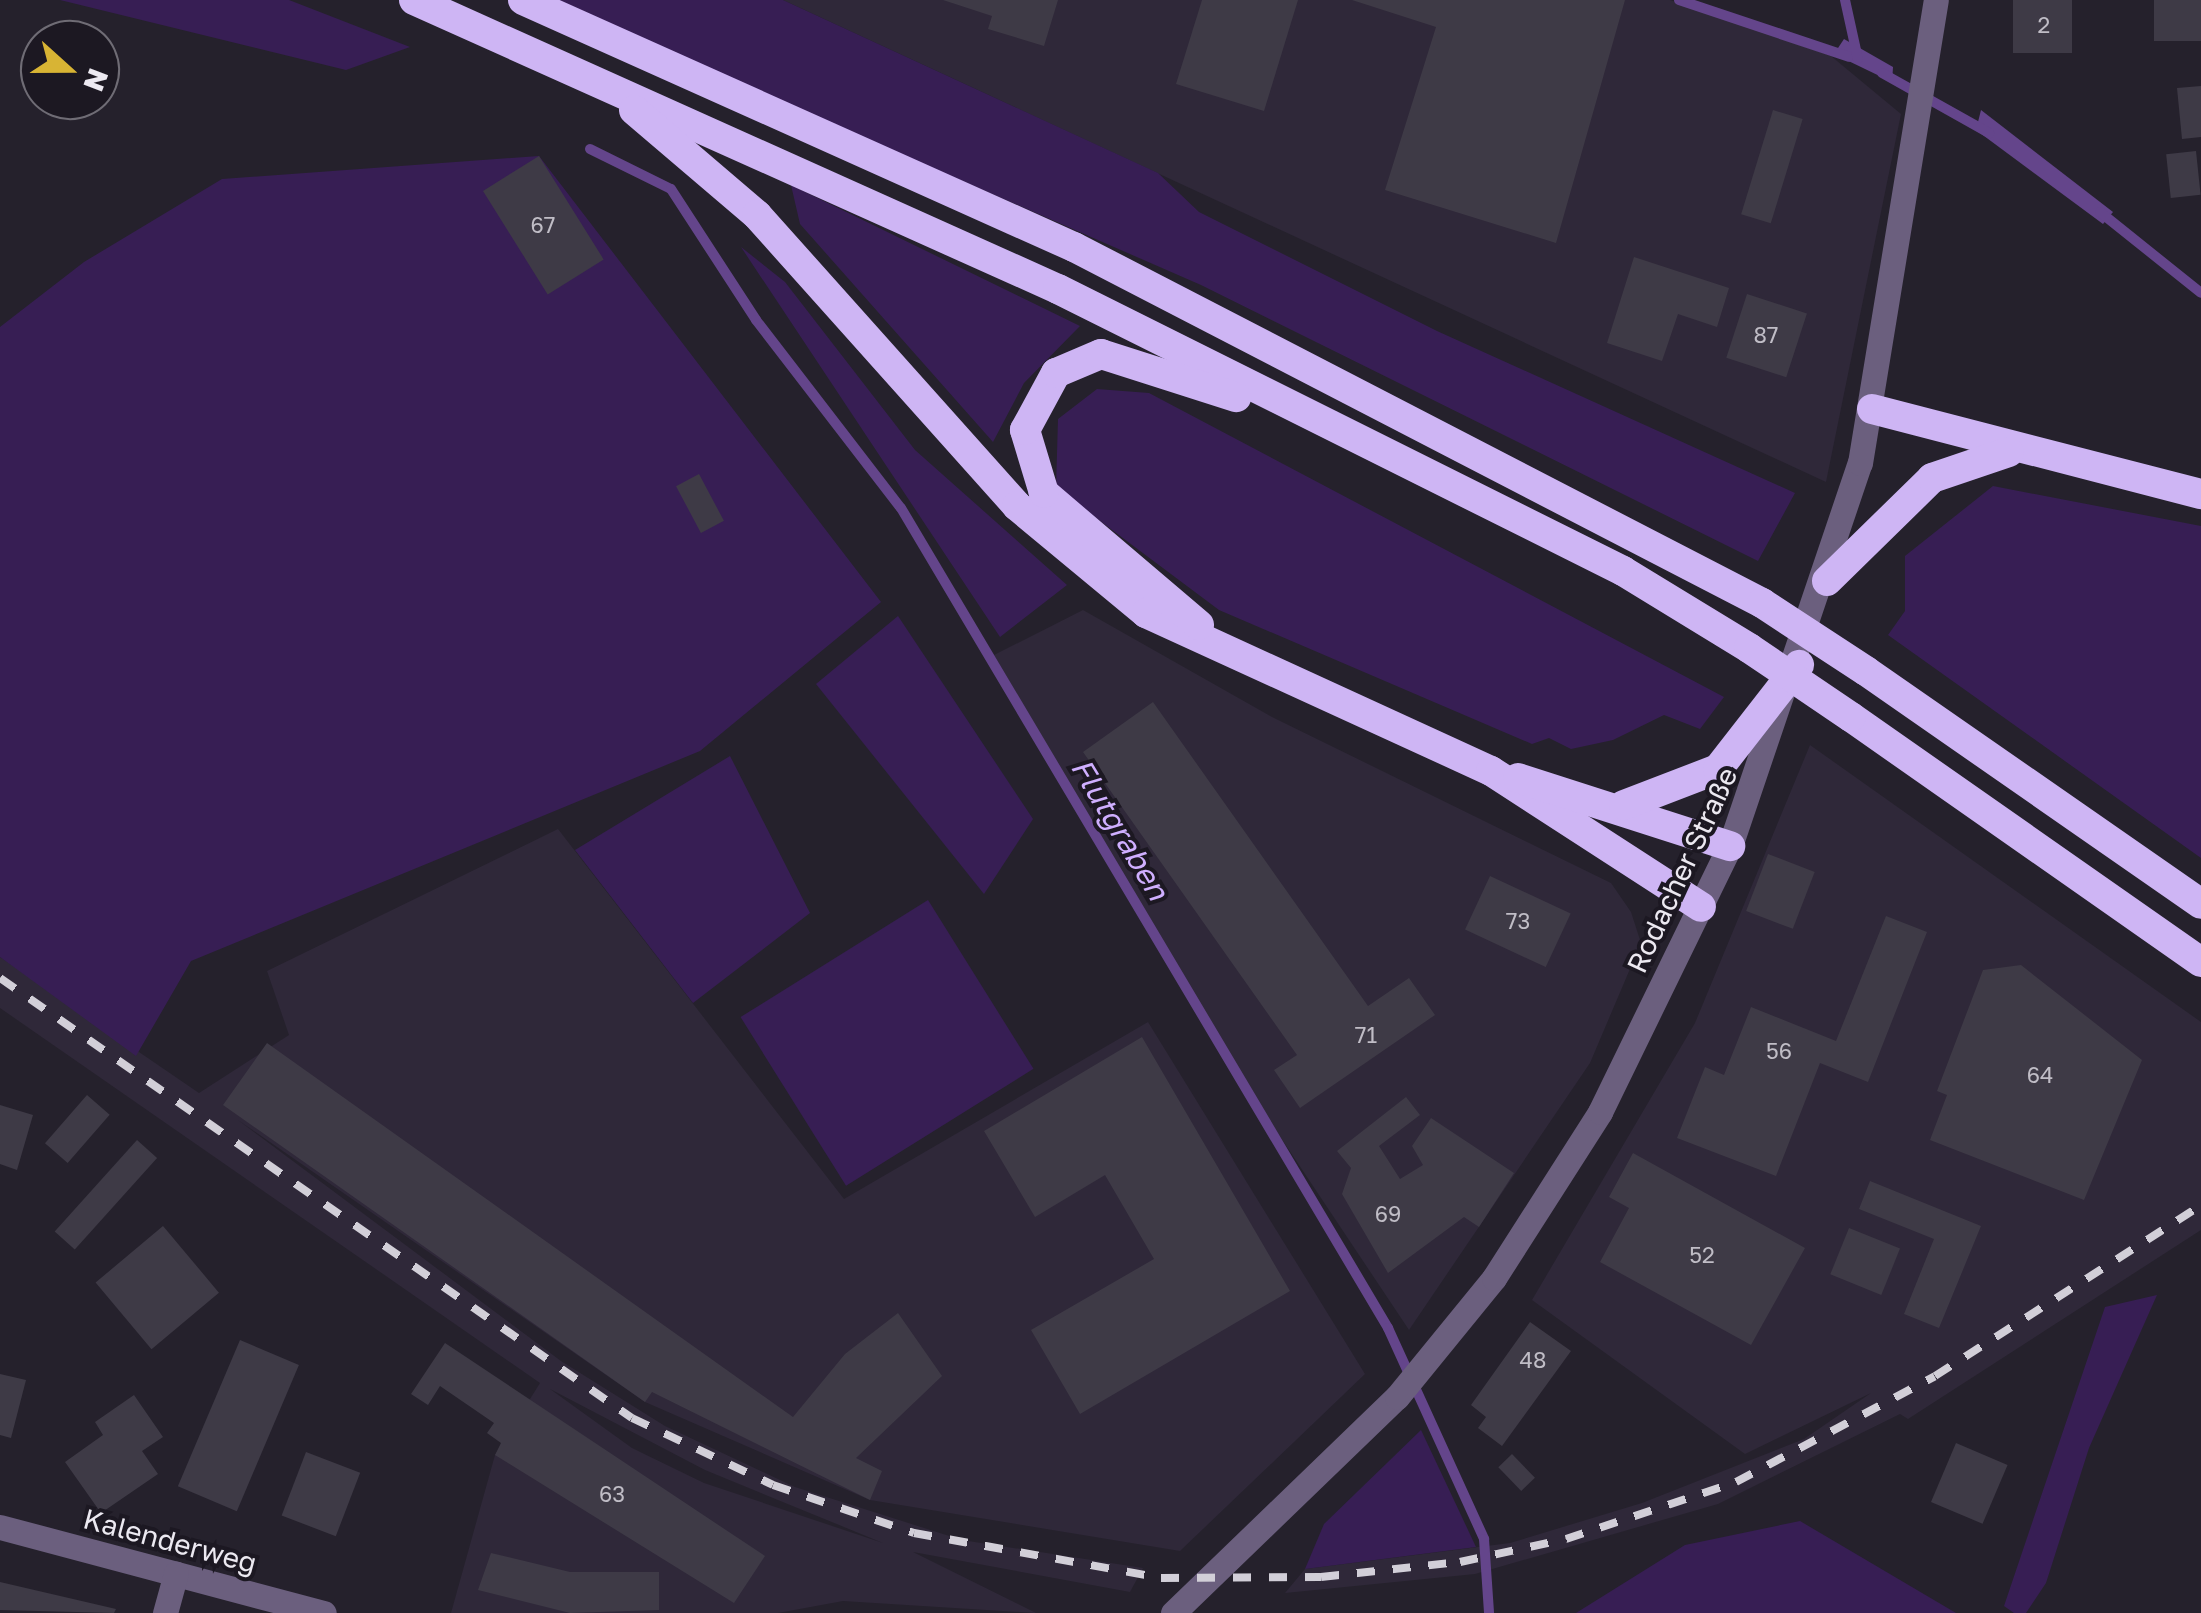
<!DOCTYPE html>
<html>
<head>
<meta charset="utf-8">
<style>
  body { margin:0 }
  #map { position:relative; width:2201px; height:1613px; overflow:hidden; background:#25212c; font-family:"Golos Text",sans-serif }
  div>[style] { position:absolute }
  .built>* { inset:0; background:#2f2839 }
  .green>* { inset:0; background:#371e54; transform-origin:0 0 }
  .water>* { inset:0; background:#64458b }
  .stream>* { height:10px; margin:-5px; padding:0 5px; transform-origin:5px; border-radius:5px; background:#64458b }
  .building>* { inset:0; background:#3e3a46; transform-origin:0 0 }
  .minor>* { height:25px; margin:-12.5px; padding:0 12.5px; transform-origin:12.5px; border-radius:12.5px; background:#6b5f7e }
  .highway>* { height:30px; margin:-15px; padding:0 15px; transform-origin:15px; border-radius:15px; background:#ceb5f4 }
  .rail>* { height:8px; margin-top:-4px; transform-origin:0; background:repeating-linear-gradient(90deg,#d2cfd8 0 18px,transparent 0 36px) }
  .highway-bridge>* { height:30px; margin:-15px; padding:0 15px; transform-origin:15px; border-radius:15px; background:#ceb5f4 }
  span { translate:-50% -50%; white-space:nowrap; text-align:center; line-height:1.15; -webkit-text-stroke:8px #1c1822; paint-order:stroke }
  .number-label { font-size:22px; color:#c0bdc6 }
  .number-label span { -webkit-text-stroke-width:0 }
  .street-label { font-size:28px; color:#ece9f1 }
  .water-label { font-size:30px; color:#cfafff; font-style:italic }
  .north { position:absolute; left:20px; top:20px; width:100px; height:100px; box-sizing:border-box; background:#1c1822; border:2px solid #6f6c75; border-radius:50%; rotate:111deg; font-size:28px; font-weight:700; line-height:40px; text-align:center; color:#ece9f1 }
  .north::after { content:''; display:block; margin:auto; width:35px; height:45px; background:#d8b434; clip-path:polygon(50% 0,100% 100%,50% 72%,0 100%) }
</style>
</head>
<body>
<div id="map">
  <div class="built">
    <div style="clip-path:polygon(783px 0,1670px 0,1831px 56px,1901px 114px,1826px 482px)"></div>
    <div style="clip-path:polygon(1083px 610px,1272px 717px,1611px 883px,1631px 912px,1641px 943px,1590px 1063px,1409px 1330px,1253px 1096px,994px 655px)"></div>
    <div style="clip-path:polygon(1810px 745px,2201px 1022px,2201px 1230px,1908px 1419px,1900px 1414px,1718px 1504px,1475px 1574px,1285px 1593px,1305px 1569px,1510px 1543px,1642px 1503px,1804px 1439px,1871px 1393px,1745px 1454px,1532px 1300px,1695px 1023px)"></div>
    <div style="clip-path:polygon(evenodd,558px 829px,844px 1199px,1148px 1022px,1365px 1374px,1180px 1551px,870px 1500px,645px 1402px,238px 1120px,561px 1361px,665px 1426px,795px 1487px,962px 1540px,1143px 1568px,1130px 1592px,913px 1552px,1036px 1613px,843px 1601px,778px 1613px,451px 1613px,495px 1455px,540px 1383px,0 1008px,0 957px,199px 1093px,289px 1035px,267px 971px,558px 829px,550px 1389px,705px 1470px,883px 1543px,704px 1483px,632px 1448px,550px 1389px)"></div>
  </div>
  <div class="green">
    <div style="clip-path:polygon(60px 0,289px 0,410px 47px,346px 70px)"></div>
    <div style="clip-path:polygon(548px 0,783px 0,1158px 173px,1199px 212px,1437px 331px,1795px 493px,1758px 561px,1201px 285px)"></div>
    <div style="clip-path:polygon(539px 156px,881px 602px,700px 751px,191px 961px,136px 1056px,0 957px,0 327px,84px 262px,222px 179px)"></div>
    <div style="clip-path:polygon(791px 185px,1080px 326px,1024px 383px,993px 442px,800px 224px)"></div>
    <div style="clip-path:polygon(741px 247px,785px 282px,915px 450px,1067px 585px,1000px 637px)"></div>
    <div style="clip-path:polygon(1097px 389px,1149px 393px,1724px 697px,1700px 729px,1664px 715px,1613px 740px,1571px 749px,1549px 738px,1532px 744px,1219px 610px,1056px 488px,1058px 419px)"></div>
    <div style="clip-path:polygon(1993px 486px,2201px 526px,2201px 858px,1888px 635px,1905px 611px,1905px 556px)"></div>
    <div style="clip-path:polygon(898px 616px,1033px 819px,984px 894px,816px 684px)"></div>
    <div style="clip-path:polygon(730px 756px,810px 913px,693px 1003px,575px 850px)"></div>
    <div style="left:928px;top:900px;width:199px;height:221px;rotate:58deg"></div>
    <div style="clip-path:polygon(2157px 1295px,2089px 1448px,2046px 1583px,2026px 1613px,2014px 1613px,2004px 1606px,2105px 1307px)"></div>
    <div style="clip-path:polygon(1421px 1430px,1476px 1547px,1305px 1569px,1324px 1524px)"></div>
    <div style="clip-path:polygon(1800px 1521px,1956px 1613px,1576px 1613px,1685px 1545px)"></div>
  </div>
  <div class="water">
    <div style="clip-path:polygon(1844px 39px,1893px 67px,1892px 82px,1834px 54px)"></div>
    <div style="clip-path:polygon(1981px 110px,2113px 212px,2103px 224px,1976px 130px)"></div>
  </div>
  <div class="stream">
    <div style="left:1679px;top:0;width:179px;rotate:18.5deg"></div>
    <div style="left:1845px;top:0;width:60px;rotate:77.6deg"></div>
    <div style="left:1882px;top:73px;width:123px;rotate:29.3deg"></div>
    <div style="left:590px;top:149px;width:90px;rotate:26.3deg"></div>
    <div style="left:671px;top:189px;width:156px;rotate:57deg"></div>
    <div style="left:756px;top:320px;width:237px;rotate:52.4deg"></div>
    <div style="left:901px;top:508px;width:954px;rotate:59.29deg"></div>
    <div style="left:1388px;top:1328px;width:232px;rotate:65.5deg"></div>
    <div style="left:1484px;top:1539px;width:74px;rotate:86.1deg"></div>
    <div style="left:2100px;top:212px;width:129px;rotate:38.7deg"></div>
  </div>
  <div class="building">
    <div style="clip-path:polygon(943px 0,1058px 0,1044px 46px,988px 29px,992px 16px)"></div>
    <div style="clip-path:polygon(1202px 0,1298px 0,1264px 111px,1176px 84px)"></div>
    <div style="clip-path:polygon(1352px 0,1625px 0,1556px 243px,1385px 190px,1436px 27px)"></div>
    <div style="left:2013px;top:0;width:59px;height:53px"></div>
    <div style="left:2154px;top:0;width:47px;height:41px"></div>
    <div style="clip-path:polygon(2201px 86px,2201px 137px,2182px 139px,2177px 88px)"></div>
    <div style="left:1773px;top:110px;width:31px;height:109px;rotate:17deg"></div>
    <div style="left:2196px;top:151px;width:44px;height:30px;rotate:84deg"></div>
    <div style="left:539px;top:156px;width:122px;height:66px;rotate:58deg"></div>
    <div style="clip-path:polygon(1634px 257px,1729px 288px,1717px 327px,1678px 314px,1662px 361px,1607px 343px)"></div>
    <div style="left:1747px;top:294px;width:63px;height:67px;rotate:18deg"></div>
    <div style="left:699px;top:474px;width:53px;height:26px;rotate:62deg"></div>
    <div style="clip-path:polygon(1153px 702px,1368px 1006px,1409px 978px,1435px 1015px,1300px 1108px,1274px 1070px,1297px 1055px,1083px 752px)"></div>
    <div style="left:1768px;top:854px;width:50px;height:61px;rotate:21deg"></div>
    <div style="left:1490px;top:876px;width:89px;height:59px;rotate:25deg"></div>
    <div style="clip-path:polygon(1886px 916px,1927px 932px,1868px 1082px,1820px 1063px,1776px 1176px,1677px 1138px,1705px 1067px,1724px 1075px,1751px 1007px,1836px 1041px)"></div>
    <div style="clip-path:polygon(2021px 965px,2142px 1060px,2084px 1200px,1930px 1140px,1947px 1095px,1937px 1091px,1983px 970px)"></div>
    <div style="clip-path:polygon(1142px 1037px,1290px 1291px,1080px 1414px,1031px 1330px,1154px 1259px,1105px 1175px,1035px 1217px,984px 1131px)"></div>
    <div style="clip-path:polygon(267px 1043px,793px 1417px,845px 1354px,898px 1313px,942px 1376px,856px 1458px,882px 1471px,870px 1500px,652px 1392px,645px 1402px,223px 1105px)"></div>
    <div style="left:87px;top:1095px;width:30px;height:64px;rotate:41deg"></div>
    <div style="clip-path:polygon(1406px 1097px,1420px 1115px,1379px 1146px,1400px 1179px,1423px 1165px,1412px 1146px,1431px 1118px,1514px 1173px,1479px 1227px,1464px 1217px,1388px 1273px,1342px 1194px,1351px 1168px,1337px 1151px)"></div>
    <div style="clip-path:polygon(0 1105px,33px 1115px,17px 1170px,0 1164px)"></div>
    <div style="left:137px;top:1140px;width:27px;height:123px;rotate:42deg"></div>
    <div style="clip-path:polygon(1633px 1153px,1805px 1248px,1751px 1345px,1600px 1262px,1629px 1208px,1609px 1197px)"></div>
    <div style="clip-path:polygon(1870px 1181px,1981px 1226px,1939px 1328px,1904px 1314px,1934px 1239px,1859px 1209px)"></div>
    <div style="left:163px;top:1226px;width:87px;height:88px;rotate:50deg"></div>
    <div style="left:1849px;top:1228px;width:55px;height:50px;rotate:22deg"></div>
    <div style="clip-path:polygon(1530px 1322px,1571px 1351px,1502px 1446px,1478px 1428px,1486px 1417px,1471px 1405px)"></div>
    <div style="left:240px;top:1340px;width:64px;height:159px;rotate:23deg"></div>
    <div style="clip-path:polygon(445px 1343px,765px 1556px,734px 1603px,495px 1455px,501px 1443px,487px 1433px,494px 1423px,440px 1386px,428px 1405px,411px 1394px)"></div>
    <div style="clip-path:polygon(0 1374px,26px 1380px,11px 1438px,0 1435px)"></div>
    <div style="clip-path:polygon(134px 1395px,163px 1437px,142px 1451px,158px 1474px,101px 1513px,65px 1462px,103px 1435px,95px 1422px)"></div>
    <div style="left:1956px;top:1443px;width:56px;height:64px;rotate:23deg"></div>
    <div style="left:306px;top:1452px;width:58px;height:68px;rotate:21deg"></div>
    <div style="left:1512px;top:1454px;width:33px;height:19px;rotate:46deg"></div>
    <div style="clip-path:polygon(491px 1553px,570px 1572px,659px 1572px,659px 1610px,570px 1613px,478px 1590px)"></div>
    <div style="clip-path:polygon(0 1582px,116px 1609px,114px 1613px,0 1610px)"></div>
  </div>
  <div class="minor">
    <div style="left:0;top:1527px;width:335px;rotate:14.9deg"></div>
    <div style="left:165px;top:1613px;width:41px;rotate:-74.6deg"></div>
    <div style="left:1173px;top:1613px;width:311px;rotate:-44deg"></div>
    <div style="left:1397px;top:1397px;width:154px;rotate:-50.8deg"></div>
    <div style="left:1494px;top:1278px;width:197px;rotate:-57.4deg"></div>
    <div style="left:1600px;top:1112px;width:296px;rotate:-64deg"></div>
    <div style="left:1730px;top:846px;width:404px;rotate:-71.3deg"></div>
    <div style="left:1860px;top:463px;width:469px;rotate:-80.7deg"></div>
  </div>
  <div class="highway">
    <div style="left:414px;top:0;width:706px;rotate:24.17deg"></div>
    <div style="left:1058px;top:289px;width:631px;rotate:26.52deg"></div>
    <div style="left:1623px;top:571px;width:148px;rotate:31.4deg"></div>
    <div style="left:523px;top:0;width:604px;rotate:24.15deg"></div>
    <div style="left:1074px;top:247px;width:775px;rotate:27.36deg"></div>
    <div style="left:634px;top:110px;width:162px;rotate:40.5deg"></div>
    <div style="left:757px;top:215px;width:390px;rotate:48.2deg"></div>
    <div style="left:1017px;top:506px;width:168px;rotate:39.7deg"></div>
    <div style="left:1146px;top:613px;width:379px;rotate:24.6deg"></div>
    <div style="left:1491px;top:771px;width:250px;rotate:32.9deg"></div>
    <div style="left:1872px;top:409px;width:340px;rotate:14.5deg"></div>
    <div style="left:1827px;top:581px;width:147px;rotate:-44.4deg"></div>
    <div style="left:1932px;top:478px;width:81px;rotate:-18.7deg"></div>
    <div style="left:1199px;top:625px;width:204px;rotate:-139.6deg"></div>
    <div style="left:1044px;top:493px;width:66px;rotate:-106.8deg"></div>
    <div style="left:1025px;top:430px;width:65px;rotate:-61.5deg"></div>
    <div style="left:1056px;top:373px;width:49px;rotate:-22.9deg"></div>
    <div style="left:1101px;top:354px;width:142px;rotate:17.7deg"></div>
    <div style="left:1866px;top:671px;width:408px;rotate:34.8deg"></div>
    <div style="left:1851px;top:717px;width:427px;rotate:35deg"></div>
    <div style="left:1518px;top:778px;width:223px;rotate:17.8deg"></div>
    <div style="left:1624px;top:805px;width:101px;rotate:-21deg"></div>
    <div style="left:1718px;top:769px;width:132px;rotate:-52.1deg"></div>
  </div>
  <div class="rail">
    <div style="left:0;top:978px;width:770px;rotate:34.85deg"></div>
    <div style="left:632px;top:1418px;width:156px;rotate:25.4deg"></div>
    <div style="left:773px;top:1485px;width:149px;rotate:18.8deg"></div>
    <div style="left:914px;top:1533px;width:251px;rotate:10.3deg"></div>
    <div style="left:1161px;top:1578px;width:160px;rotate:-0.4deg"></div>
    <div style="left:1321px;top:1577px;width:140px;rotate:-6.2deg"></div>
    <div style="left:1460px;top:1562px;width:108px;rotate:-12.2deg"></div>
    <div style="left:1566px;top:1539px;width:179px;rotate:-18.5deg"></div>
    <div style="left:1736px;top:1482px;width:225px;rotate:-28deg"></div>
    <div style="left:1935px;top:1376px;width:316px;rotate:-32.7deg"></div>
  </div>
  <div class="highway-bridge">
    <div style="left:1762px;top:603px;width:124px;rotate:33.2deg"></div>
    <div style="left:1749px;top:648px;width:123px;rotate:34.1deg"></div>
  </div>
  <div class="number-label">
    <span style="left:2044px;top:25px">2</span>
    <span style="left:543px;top:225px">67</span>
    <span style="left:1766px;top:335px">87</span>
    <span style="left:1518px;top:921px">73</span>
    <span style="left:1366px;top:1035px">71</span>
    <span style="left:1779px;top:1051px">56</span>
    <span style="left:2040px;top:1075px">64</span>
    <span style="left:1388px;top:1214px">69</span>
    <span style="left:1702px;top:1255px">52</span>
    <span style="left:1533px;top:1360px">48</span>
    <span style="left:612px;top:1494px">63</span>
  </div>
  <div class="street-label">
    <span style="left:1682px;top:870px;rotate:-65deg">Rodacher Straße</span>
    <span style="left:170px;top:1541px;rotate:15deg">Kalenderweg</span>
  </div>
  <div class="water-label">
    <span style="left:1120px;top:829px;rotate:59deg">Flutgraben</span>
  </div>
  <div class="north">N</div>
</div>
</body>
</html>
